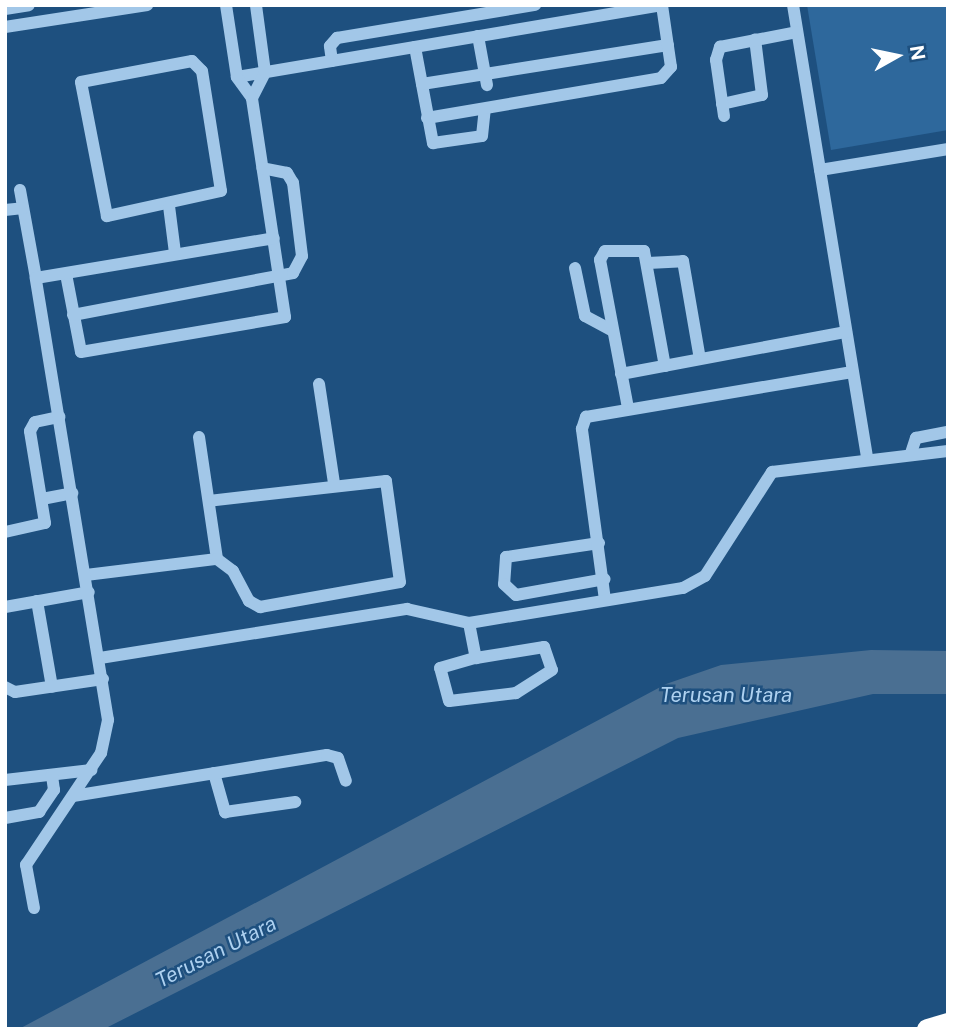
<!DOCTYPE html>
<html>
<head>
<meta charset="utf-8">
<style>
  body { margin:0 }
  #map { position:relative; width:953px; height:1034px; overflow:hidden; background:#1e507f; font-family:"Public Sans",sans-serif }
  div>[style] { position:absolute }
  .green>* { inset:0; background:#2e689c }
  .water>* { inset:0; background:#4a6f92 }
  .minor>* { height:12px; margin:-6px; padding:0 6px; transform-origin:6px; border-radius:6px; background:#a2c7e8 }
  .highway>* { height:21px; margin:-10.5px; padding:0 10.5px; transform-origin:10.5px; border-radius:10.5px; background:#fff }
  span { translate:-50% -50%; white-space:nowrap; text-align:center; line-height:1.15; -webkit-text-stroke:5px #1e507f; paint-order:stroke }
  .water-label { font-size:21px; color:#aed1f0; font-style:italic }
  .frame { position:absolute; inset:0; border:7px solid #fff; pointer-events:none }
  .north { position:absolute; left:862px; top:21px; width:70px; height:70px; -webkit-text-stroke:5px #1e507f; paint-order:stroke; rotate:81deg; font-size:19px; font-weight:700; line-height:28px; text-align:center; color:#fff }
  .north::after { content:''; display:block; margin:auto; width:24px; height:32px; background:#fff; clip-path:polygon(50% 0,100% 100%,50% 72%,0 100%) }
</style>
</head>
<body>
<div id="map">
  <div class="green">
    <div style="clip-path:polygon(807px 5px,948px 5px,948px 130px,831px 150px)"></div>
  </div>
  <div class="water">
    <div style="clip-path:polygon(871px 650px,948px 651px,948px 694px,873px 694px,678px 738px,104px 1029px,19px 1029px,666px 684px,721px 665px)"></div>
  </div>
  <div class="minor">
    <div style="left:793px;top:5px;width:458px;rotate:80.7deg"></div>
    <div style="left:5px;top:9px;width:24px;rotate:-9deg"></div>
    <div style="left:5px;top:27px;width:144px;rotate:-8.8deg"></div>
    <div style="left:478px;top:36px;width:50px;rotate:79.6deg"></div>
    <div style="left:415px;top:47px;width:98px;rotate:79.4deg"></div>
    <div style="left:433px;top:143px;width:49px;rotate:-8.1deg"></div>
    <div style="left:482px;top:136px;width:27px;rotate:-84deg"></div>
    <div style="left:192px;top:61px;width:14px;rotate:45deg"></div>
    <div style="left:202px;top:71px;width:121px;rotate:81deg"></div>
    <div style="left:221px;top:191px;width:117px;rotate:167.6deg"></div>
    <div style="left:107px;top:216px;width:136px;rotate:-101deg"></div>
    <div style="left:81px;top:82px;width:113px;rotate:-10.7deg"></div>
    <div style="left:332px;top:61px;width:15px;rotate:-98deg"></div>
    <div style="left:330px;top:46px;width:11px;rotate:-49deg"></div>
    <div style="left:337px;top:38px;width:201px;rotate:-9.5deg"></div>
    <div style="left:237px;top:77px;width:431px;rotate:-9.6deg"></div>
    <div style="left:422px;top:84px;width:249px;rotate:-9deg"></div>
    <div style="left:252px;top:98px;width:29px;rotate:-63deg"></div>
    <div style="left:265px;top:72px;width:68px;rotate:-97.7deg"></div>
    <div style="left:722px;top:104px;width:41px;rotate:-12.7deg"></div>
    <div style="left:762px;top:95px;width:56px;rotate:-97.1deg"></div>
    <div style="left:724px;top:116px;width:57px;rotate:-98.1deg"></div>
    <div style="left:716px;top:60px;width:14px;rotate:-73deg"></div>
    <div style="left:720px;top:47px;width:78px;rotate:-11deg"></div>
    <div style="left:427px;top:118px;width:237px;rotate:-9.7deg"></div>
    <div style="left:661px;top:78px;width:15px;rotate:-48deg"></div>
    <div style="left:671px;top:67px;width:63px;rotate:-98.3deg"></div>
    <div style="left:820px;top:170px;width:130px;rotate:-9.3deg"></div>
    <div style="left:20px;top:190px;width:89px;rotate:79.7deg"></div>
    <div style="left:169px;top:206px;width:47px;rotate:82.7deg"></div>
    <div style="left:5px;top:210px;width:18px;rotate:-6deg"></div>
    <div style="left:648px;top:263px;width:35px;rotate:-3deg"></div>
    <div style="left:683px;top:261px;width:99px;rotate:80.2deg"></div>
    <div style="left:575px;top:268px;width:49px;rotate:78.2deg"></div>
    <div style="left:585px;top:316px;width:30px;rotate:28deg"></div>
    <div style="left:66px;top:274px;width:79px;rotate:79.1deg"></div>
    <div style="left:81px;top:352px;width:207px;rotate:-9.7deg"></div>
    <div style="left:285px;top:317px;width:221px;rotate:-98.6deg"></div>
    <div style="left:252px;top:98px;width:26px;rotate:-126deg"></div>
    <div style="left:237px;top:77px;width:73px;rotate:-98.7deg"></div>
    <div style="left:73px;top:315px;width:224px;rotate:-10.8deg"></div>
    <div style="left:293px;top:273px;width:19px;rotate:-62deg"></div>
    <div style="left:302px;top:256px;width:74px;rotate:-97deg"></div>
    <div style="left:293px;top:183px;width:12px;rotate:-121deg"></div>
    <div style="left:287px;top:173px;width:25px;rotate:-169deg"></div>
    <div style="left:621px;top:374px;width:229px;rotate:-10.6deg"></div>
    <div style="left:319px;top:384px;width:100px;rotate:81.4deg"></div>
    <div style="left:628px;top:408px;width:151px;rotate:-100.7deg"></div>
    <div style="left:600px;top:260px;width:10px;rotate:-61deg"></div>
    <div style="left:605px;top:251px;width:39px"></div>
    <div style="left:644px;top:251px;width:117px;rotate:79.7deg"></div>
    <div style="left:199px;top:437px;width:123px;rotate:81.6deg"></div>
    <div style="left:911px;top:453px;width:16px;rotate:-72deg"></div>
    <div style="left:916px;top:438px;width:33px;rotate:-11deg"></div>
    <div style="left:42px;top:499px;width:31px;rotate:-11deg"></div>
    <div style="left:5px;top:532px;width:41px;rotate:-12.7deg"></div>
    <div style="left:45px;top:523px;width:93px;rotate:-99.3deg"></div>
    <div style="left:30px;top:431px;width:10px;rotate:-61deg"></div>
    <div style="left:35px;top:422px;width:25px;rotate:-12deg"></div>
    <div style="left:599px;top:543px;width:94px;rotate:171.4deg"></div>
    <div style="left:506px;top:557px;width:27px;rotate:94deg"></div>
    <div style="left:504px;top:584px;width:16px;rotate:43deg"></div>
    <div style="left:516px;top:595px;width:90px;rotate:-10.2deg"></div>
    <div style="left:86px;top:575px;width:132px;rotate:-7deg"></div>
    <div style="left:217px;top:559px;width:20px;rotate:37deg"></div>
    <div style="left:233px;top:571px;width:34px;rotate:62deg"></div>
    <div style="left:249px;top:601px;width:13px;rotate:29deg"></div>
    <div style="left:260px;top:607px;width:142px;rotate:-10.1deg"></div>
    <div style="left:400px;top:582px;width:102px;rotate:-97.9deg"></div>
    <div style="left:386px;top:481px;width:178px;rotate:173.6deg"></div>
    <div style="left:605px;top:600px;width:173px;rotate:-97.7deg"></div>
    <div style="left:582px;top:429px;width:13px;rotate:-72deg"></div>
    <div style="left:586px;top:417px;width:270px;rotate:-9.6deg"></div>
    <div style="left:37px;top:601px;width:87px;rotate:80.1deg"></div>
    <div style="left:5px;top:607px;width:85px;rotate:-10.1deg"></div>
    <div style="left:469px;top:623px;width:36px;rotate:79deg"></div>
    <div style="left:476px;top:658px;width:69px;rotate:-9.2deg"></div>
    <div style="left:544px;top:647px;width:24px;rotate:71deg"></div>
    <div style="left:552px;top:670px;width:43px;rotate:147.4deg"></div>
    <div style="left:516px;top:693px;width:67px;rotate:173.2deg"></div>
    <div style="left:449px;top:701px;width:34px;rotate:-105deg"></div>
    <div style="left:440px;top:668px;width:37px;rotate:-16deg"></div>
    <div style="left:100px;top:658px;width:311px;rotate:-9.1deg"></div>
    <div style="left:407px;top:609px;width:64px;rotate:12.7deg"></div>
    <div style="left:469px;top:623px;width:217px;rotate:-9.3deg"></div>
    <div style="left:683px;top:588px;width:25px;rotate:-29deg"></div>
    <div style="left:705px;top:576px;width:124px;rotate:-57.2deg"></div>
    <div style="left:772px;top:472px;width:177px;rotate:-6.8deg"></div>
    <div style="left:5px;top:687px;width:11px;rotate:27deg"></div>
    <div style="left:15px;top:692px;width:89px;rotate:-8.4deg"></div>
    <div style="left:214px;top:773px;width:41px;rotate:74.2deg"></div>
    <div style="left:225px;top:812px;width:71px;rotate:-8.1deg"></div>
    <div style="left:5px;top:780px;width:87px;rotate:-6.6deg"></div>
    <div style="left:73px;top:796px;width:257px;rotate:-9.2deg"></div>
    <div style="left:327px;top:755px;width:11px;rotate:15deg"></div>
    <div style="left:338px;top:758px;width:24px;rotate:71deg"></div>
    <div style="left:5px;top:818px;width:35px;rotate:-10deg"></div>
    <div style="left:39px;top:812px;width:27px;rotate:-56deg"></div>
    <div style="left:54px;top:790px;width:15px;rotate:-98deg"></div>
    <div style="left:34px;top:908px;width:44px;rotate:-100.5deg"></div>
    <div style="left:26px;top:865px;width:135px;rotate:-56.2deg"></div>
    <div style="left:101px;top:753px;width:34px;rotate:-78deg"></div>
    <div style="left:108px;top:720px;width:448px;rotate:-99.3deg"></div>
    <div style="left:36px;top:278px;width:241px;rotate:-9.5deg"></div>
  </div>
  <div class="highway">
    <div style="left:927px;top:1029px;width:22px;rotate:-16deg"></div>
  </div>
  <div class="water-label">
    <span style="left:726px;top:695px">Terusan Utara</span>
    <span style="left:216px;top:952px;rotate:-27deg">Terusan Utara</span>
  </div>
  <div class="frame"></div>
  <div class="north">N</div>
</div>
</body>
</html>
